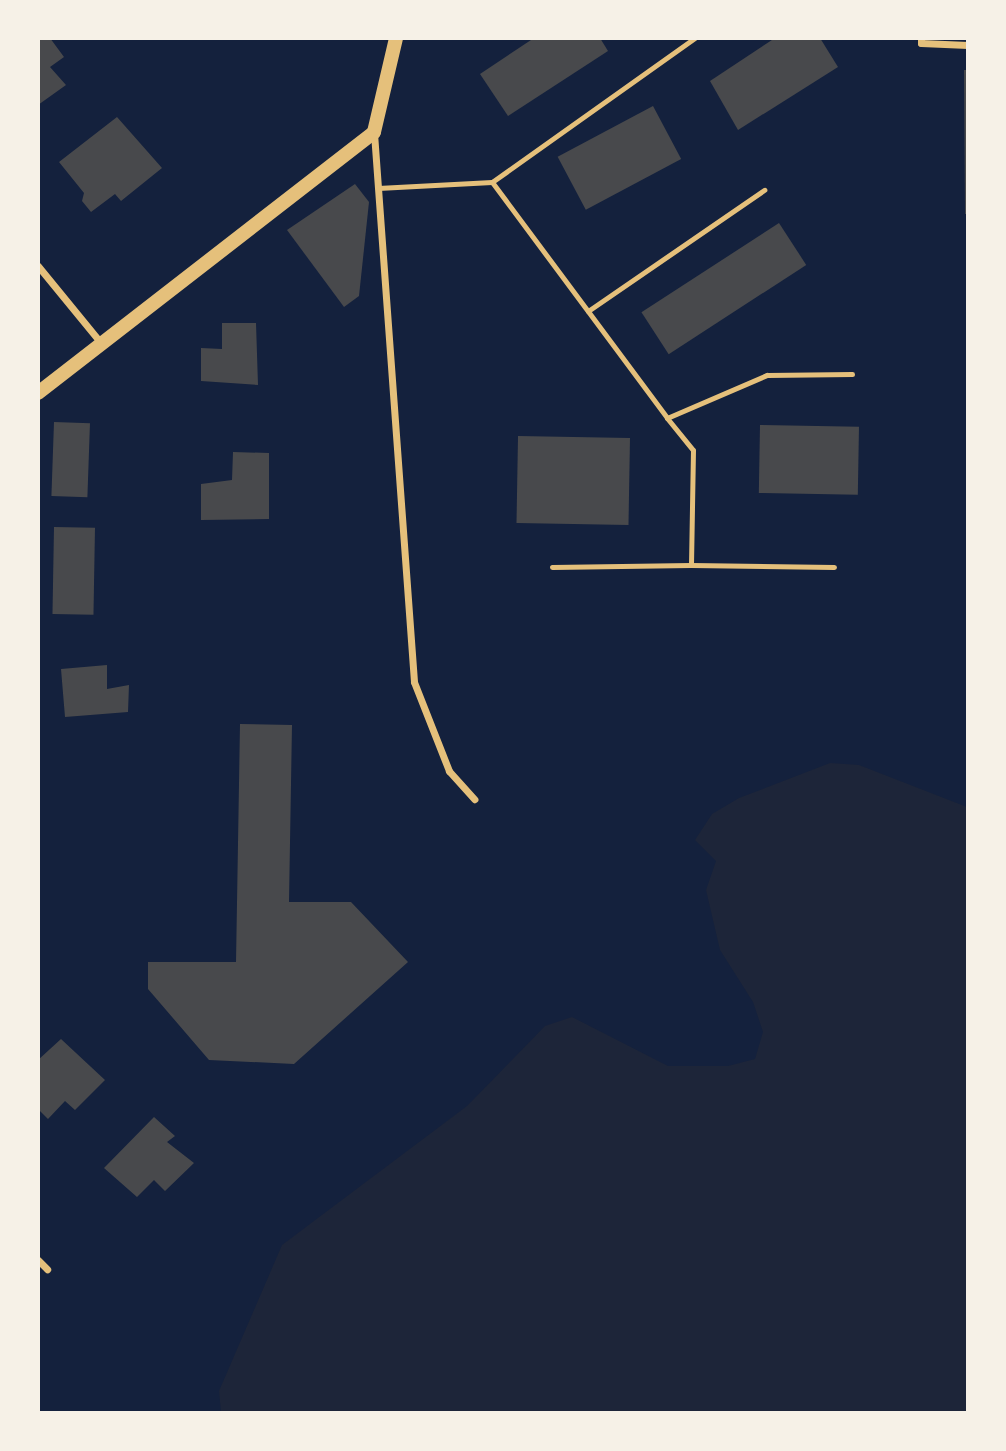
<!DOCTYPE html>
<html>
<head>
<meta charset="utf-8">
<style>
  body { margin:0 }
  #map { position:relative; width:1006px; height:1451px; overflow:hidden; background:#14213d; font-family:Montserrat,sans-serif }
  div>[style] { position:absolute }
  .green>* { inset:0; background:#1d2539 }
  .building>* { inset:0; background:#48494c; transform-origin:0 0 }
  .service>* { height:5px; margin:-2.5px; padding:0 2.5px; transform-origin:2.5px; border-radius:2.5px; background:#e5c07b }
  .minor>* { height:7px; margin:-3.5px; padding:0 3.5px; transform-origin:3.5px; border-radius:3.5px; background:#e5c07b }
  .secondary>* { height:14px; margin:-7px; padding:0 7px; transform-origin:7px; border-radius:7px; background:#e5c07b }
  span { translate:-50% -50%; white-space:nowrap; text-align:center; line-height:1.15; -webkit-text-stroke:5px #f6f1e7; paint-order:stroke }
  .frame { position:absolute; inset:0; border:40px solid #f6f1e7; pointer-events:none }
</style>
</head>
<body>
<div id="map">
  <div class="green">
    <div style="clip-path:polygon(830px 763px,859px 765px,967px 807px,967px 1412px,221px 1412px,219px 1391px,282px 1245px,467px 1106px,545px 1026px,572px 1017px,668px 1066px,728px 1066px,755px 1059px,763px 1032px,753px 1002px,720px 950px,706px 890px,716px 861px,695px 840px,712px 814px,739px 798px)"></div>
  </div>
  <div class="building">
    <div style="clip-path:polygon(38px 38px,50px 38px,64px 57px,50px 67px,66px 85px,38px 105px)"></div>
    <div style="clip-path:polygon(534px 38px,600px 38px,608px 51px,508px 116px,480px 74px)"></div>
    <div style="clip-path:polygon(775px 38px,820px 38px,838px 67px,738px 130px,710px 81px)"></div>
    <div style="clip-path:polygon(964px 70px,968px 70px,968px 214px,965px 214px)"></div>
    <div style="left:653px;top:106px;width:60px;height:108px;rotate:62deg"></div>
    <div style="clip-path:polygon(117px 117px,162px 168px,121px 201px,115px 194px,91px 212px,82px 201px,84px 193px,59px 162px)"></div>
    <div style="clip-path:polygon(355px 184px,369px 202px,359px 296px,344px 307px,287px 230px)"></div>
    <div style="left:779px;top:223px;width:50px;height:164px;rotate:57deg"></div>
    <div style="clip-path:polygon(222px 323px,256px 323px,258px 385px,201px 381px,201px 348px,222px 349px)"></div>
    <div style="left:54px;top:422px;width:36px;height:74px;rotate:2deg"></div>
    <div style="left:760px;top:425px;width:99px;height:68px;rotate:1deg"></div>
    <div style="left:630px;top:438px;width:87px;height:112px;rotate:91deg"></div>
    <div style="clip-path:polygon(233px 452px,269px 453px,269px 519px,201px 520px,201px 484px,232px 480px)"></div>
    <div style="left:54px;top:527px;width:41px;height:87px;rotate:1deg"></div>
    <div style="clip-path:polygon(107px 665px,107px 689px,129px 685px,128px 712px,65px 717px,61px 669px)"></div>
    <div style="clip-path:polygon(240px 724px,292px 725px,289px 902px,351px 902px,408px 962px,294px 1064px,209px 1060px,148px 989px,148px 962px,236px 962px)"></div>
    <div style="clip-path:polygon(61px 1039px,105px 1080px,75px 1110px,65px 1101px,48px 1119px,38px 1109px,38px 1060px)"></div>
    <div style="clip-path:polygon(154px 1117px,175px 1136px,167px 1142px,194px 1163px,165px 1191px,154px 1180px,137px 1197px,104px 1168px)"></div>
  </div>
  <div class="service">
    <div style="left:492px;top:182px;width:294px;rotate:53.4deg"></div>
    <div style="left:667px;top:418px;width:109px;rotate:-23.3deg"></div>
    <div style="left:767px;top:375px;width:85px;rotate:-0.7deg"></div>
    <div style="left:378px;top:188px;width:114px;rotate:-3deg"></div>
    <div style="left:492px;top:182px;width:249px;rotate:-35.4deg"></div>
    <div style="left:588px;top:311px;width:214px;rotate:-34.5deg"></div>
    <div style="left:667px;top:418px;width:41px;rotate:50.9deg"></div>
    <div style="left:693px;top:450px;width:115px;rotate:91deg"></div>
    <div style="left:691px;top:565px;width:143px;rotate:0.8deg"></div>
    <div style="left:552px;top:567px;width:139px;rotate:-0.8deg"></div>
  </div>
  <div class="minor">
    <div style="left:921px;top:38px;width:5px;rotate:90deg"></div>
    <div style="left:921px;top:43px;width:47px;rotate:2.4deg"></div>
    <div style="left:374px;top:133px;width:550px;rotate:85.83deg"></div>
    <div style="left:414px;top:682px;width:96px;rotate:68.5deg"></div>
    <div style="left:449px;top:771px;width:38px;rotate:48deg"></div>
    <div style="left:38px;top:266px;width:99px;rotate:50.7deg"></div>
    <div style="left:38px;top:1260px;width:13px;rotate:45deg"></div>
  </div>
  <div class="secondary">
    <div style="left:38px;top:393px;width:425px;rotate:-37.8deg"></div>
    <div style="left:374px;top:132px;width:97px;rotate:-76.8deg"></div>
  </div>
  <div class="frame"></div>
</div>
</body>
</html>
